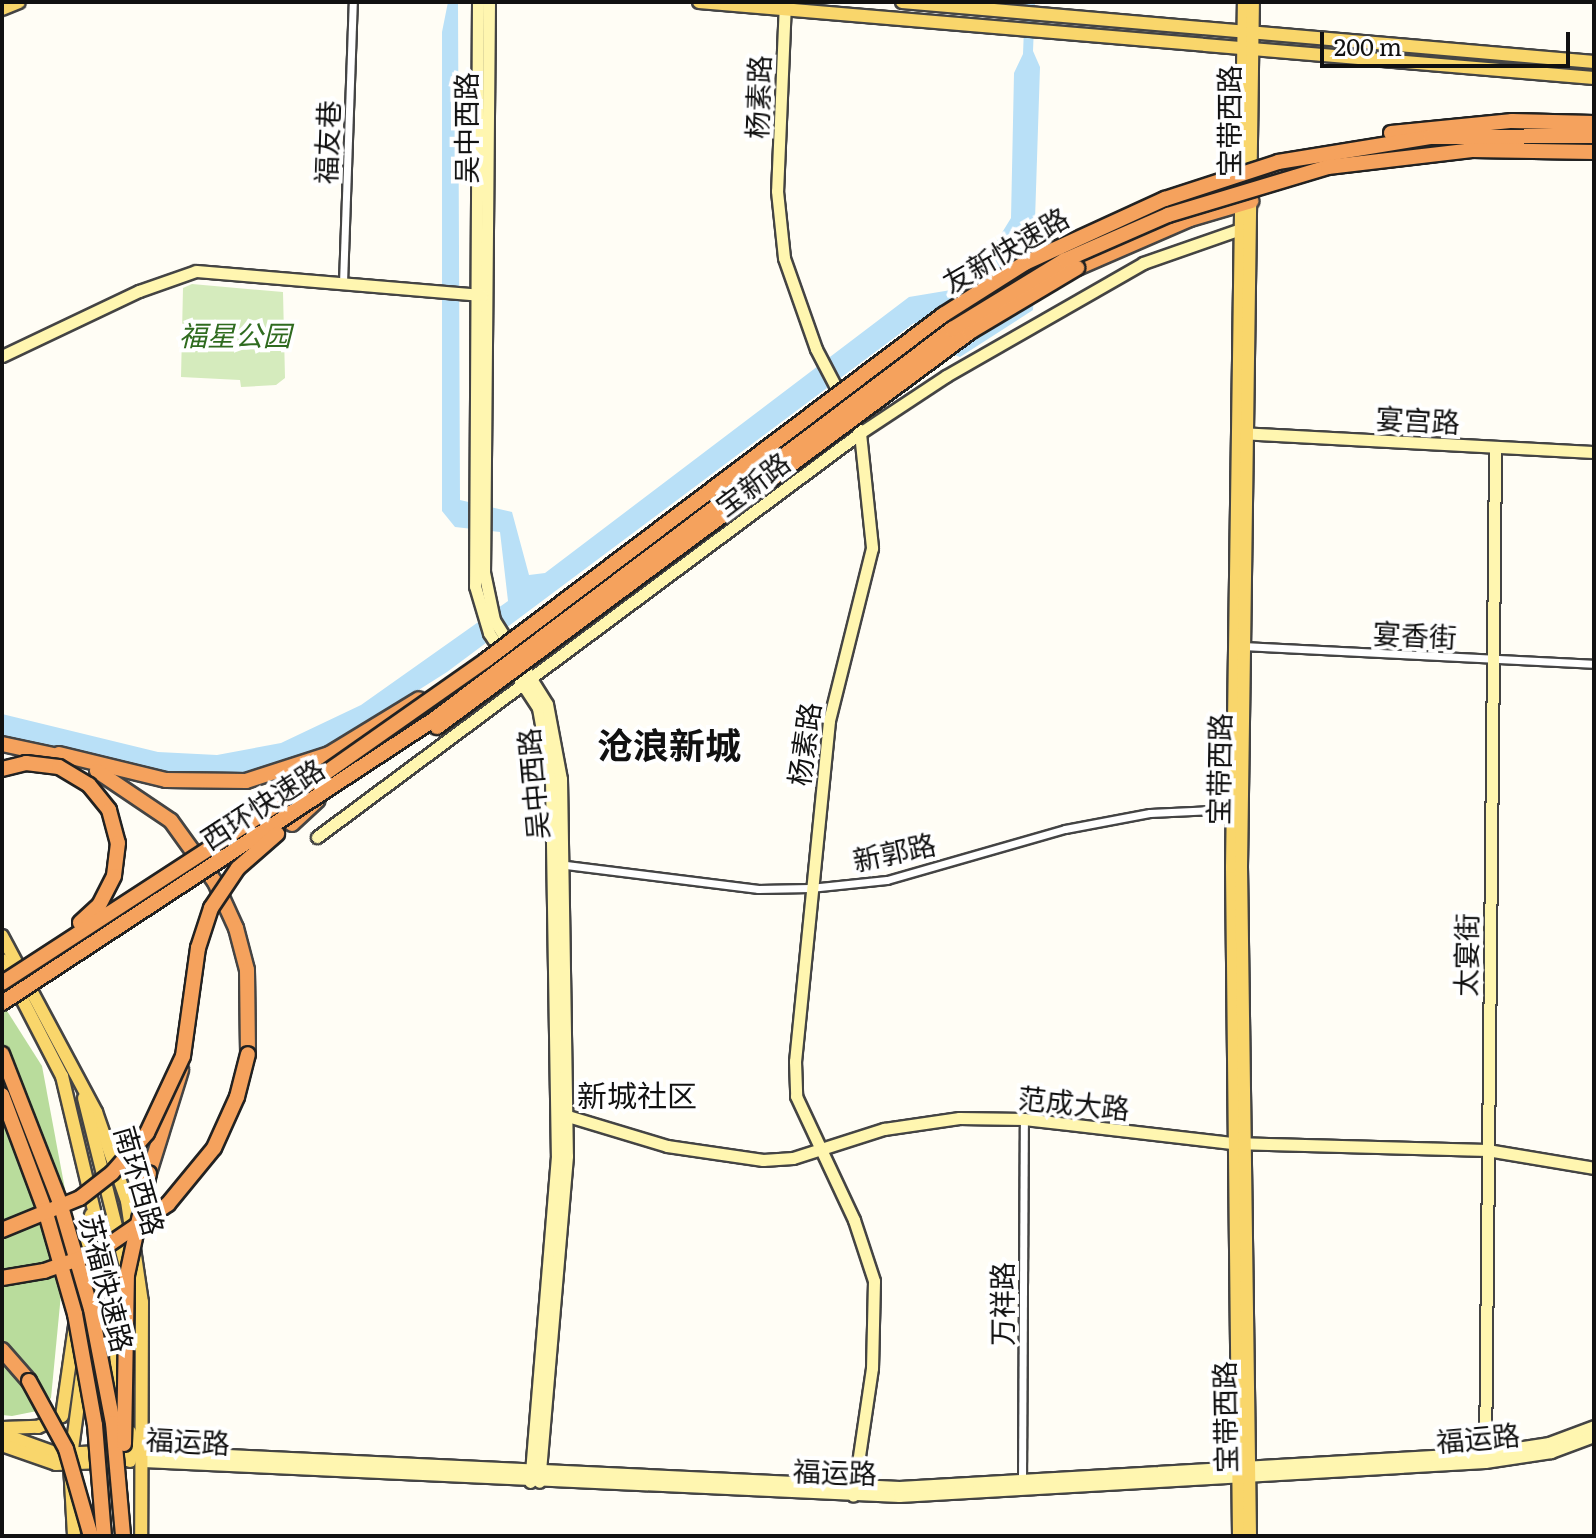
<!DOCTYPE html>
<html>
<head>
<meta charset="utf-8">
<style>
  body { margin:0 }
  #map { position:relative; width:1596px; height:1538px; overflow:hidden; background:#fffdf5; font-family:Literata,"Noto Sans SC",serif }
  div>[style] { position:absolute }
  .green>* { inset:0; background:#d5ebbd }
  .forest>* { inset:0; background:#b9dc9c }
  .water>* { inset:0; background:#b9e0f7 }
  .roads { filter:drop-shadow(2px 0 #444) drop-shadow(-2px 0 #444) drop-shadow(0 2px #444) drop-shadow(0 -2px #444) }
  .street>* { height:7px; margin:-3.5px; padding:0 3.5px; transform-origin:3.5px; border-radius:3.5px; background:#fff }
  .secondary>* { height:11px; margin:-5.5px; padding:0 5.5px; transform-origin:5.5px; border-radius:5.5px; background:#fff6b0 }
  .primary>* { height:12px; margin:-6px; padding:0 6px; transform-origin:6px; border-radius:6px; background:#f9d66b }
  .highway>* { height:14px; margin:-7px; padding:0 7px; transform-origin:7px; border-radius:7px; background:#f5a25d }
  .bridges { filter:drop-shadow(2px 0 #222) drop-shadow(-2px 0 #222) drop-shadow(0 2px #222) drop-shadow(0 -2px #222) }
  .highway-bridge>* { height:14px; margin:-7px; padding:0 7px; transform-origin:7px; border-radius:7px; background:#f5a25d }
  span { translate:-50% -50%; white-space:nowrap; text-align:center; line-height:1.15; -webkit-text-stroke:8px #fff; paint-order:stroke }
  .street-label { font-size:28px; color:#111 }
  .park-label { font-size:28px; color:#2f6b1f; font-style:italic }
  .neighbourhood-label { font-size:30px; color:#111 }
  .district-label { font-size:36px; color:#111; font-weight:700 }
  .frame { position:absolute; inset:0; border:4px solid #111; pointer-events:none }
  .scale { position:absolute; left:1320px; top:32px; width:250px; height:36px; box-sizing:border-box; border:4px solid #111; border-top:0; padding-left:10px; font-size:24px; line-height:28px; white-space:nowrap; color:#111; -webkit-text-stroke:6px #fff; paint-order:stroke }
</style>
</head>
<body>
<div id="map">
  <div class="green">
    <div style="clip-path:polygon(192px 284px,283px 292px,285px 378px,276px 385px,241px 387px,240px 380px,181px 377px,183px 288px)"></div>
  </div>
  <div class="forest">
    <div style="clip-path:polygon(2px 1003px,42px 1066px,69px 1211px,51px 1398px,37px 1411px,12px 1416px,2px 1415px)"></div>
  </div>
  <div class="water">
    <div style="clip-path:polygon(448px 2px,458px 2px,460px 500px,512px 512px,529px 575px,545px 573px,909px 297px,957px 289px,976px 275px,1011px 218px,1014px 73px,1023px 54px,1025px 2px,1035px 2px,1033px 51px,1040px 67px,1035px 220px,1023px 261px,1034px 293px,1033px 310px,960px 357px,943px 351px,923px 324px,914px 323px,447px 672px,327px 748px,264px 770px,188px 778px,2px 738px,2px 714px,158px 752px,217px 755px,281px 743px,361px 705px,508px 601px,500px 532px,455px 527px,442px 511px,442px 32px)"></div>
  </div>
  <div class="roads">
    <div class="street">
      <div style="left:343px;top:283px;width:281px;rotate:-88deg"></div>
      <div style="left:1241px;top:646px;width:353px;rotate:2.9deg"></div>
      <div style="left:558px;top:864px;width:202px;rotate:7.1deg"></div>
      <div style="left:758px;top:889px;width:52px;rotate:-1.1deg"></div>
      <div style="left:810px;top:888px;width:77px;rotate:-5.9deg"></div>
      <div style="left:887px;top:880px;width:185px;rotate:-16deg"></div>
      <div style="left:1065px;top:829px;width:86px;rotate:-10.7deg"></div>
      <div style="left:1150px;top:813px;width:85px;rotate:-2.7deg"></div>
      <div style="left:1022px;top:1481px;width:362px;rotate:-89.7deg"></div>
    </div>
    <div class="secondary">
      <div style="left:478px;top:2px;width:584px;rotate:90.29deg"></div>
      <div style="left:475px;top:586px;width:49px;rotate:73.4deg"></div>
      <div style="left:489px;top:633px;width:90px;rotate:56.8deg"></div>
      <div style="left:538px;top:708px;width:73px;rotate:79.8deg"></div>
      <div style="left:551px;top:780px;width:376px;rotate:89.1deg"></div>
      <div style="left:557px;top:1156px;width:327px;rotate:94.7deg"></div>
      <div style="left:489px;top:2px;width:570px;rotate:90.5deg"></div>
      <div style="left:484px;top:572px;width:49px;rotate:78.2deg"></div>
      <div style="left:494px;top:620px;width:99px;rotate:57.8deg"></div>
      <div style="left:547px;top:704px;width:76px;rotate:79.4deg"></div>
      <div style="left:561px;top:779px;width:377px;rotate:89.1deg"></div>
      <div style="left:567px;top:1156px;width:327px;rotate:94.9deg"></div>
      <div style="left:785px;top:2px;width:189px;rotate:92.4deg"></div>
      <div style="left:777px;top:191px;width:67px;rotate:84deg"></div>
      <div style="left:784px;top:258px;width:96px;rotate:70.6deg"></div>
      <div style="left:816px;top:349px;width:95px;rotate:62.4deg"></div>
      <div style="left:860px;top:433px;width:116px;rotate:84deg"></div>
      <div style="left:872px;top:548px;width:178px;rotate:104deg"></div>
      <div style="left:829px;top:721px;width:342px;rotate:95.7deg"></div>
      <div style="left:795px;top:1061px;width:35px;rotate:88deg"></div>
      <div style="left:796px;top:1096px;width:137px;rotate:64.9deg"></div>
      <div style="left:854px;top:1220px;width:64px;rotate:71.8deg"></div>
      <div style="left:874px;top:1281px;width:87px;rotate:91.3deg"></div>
      <div style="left:872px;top:1368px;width:129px;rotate:98.4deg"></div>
      <div style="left:2px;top:356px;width:152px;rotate:-25.4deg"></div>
      <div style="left:139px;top:291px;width:60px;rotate:-19.3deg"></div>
      <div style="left:196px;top:271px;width:287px;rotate:4.8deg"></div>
      <div style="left:1240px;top:433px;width:355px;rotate:3.1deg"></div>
      <div style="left:317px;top:837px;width:677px;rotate:-36.65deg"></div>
      <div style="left:860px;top:433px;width:103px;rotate:-33.5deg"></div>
      <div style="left:946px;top:376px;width:227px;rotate:-29.8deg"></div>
      <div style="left:1143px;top:263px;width:112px;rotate:-19.2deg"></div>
      <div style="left:561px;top:1114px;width:111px;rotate:16.8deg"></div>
      <div style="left:667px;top:1146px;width:97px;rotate:8.3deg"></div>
      <div style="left:763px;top:1160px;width:30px;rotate:-4deg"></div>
      <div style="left:793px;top:1158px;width:96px;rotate:-17.7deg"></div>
      <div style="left:884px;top:1129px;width:76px;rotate:-8.3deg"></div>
      <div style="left:959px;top:1118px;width:65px;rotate:0.9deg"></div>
      <div style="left:1024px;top:1119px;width:209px;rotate:6.6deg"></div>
      <div style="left:1232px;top:1143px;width:255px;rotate:1.6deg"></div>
      <div style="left:1487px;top:1150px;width:109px;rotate:9.5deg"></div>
      <div style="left:143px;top:1451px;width:757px;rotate:2.73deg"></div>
      <div style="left:899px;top:1487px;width:586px;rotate:-3.33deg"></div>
      <div style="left:1484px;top:1453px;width:66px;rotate:-8.7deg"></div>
      <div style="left:1549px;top:1443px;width:48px;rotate:-20.7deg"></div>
      <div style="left:1485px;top:1458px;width:1010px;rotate:-89.43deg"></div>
      <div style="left:143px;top:1461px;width:757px;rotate:2.65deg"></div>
      <div style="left:899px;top:1496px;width:587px;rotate:-3.32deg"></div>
      <div style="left:1485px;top:1462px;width:67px;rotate:-8.6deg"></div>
      <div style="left:1551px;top:1452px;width:46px;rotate:-20.4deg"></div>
    </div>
    <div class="primary">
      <div style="left:699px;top:2px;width:898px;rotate:4.85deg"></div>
      <div style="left:902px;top:2px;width:695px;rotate:4.96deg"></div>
      <div style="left:2px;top:9px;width:18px;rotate:-22deg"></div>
      <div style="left:2px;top:936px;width:200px;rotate:61.9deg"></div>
      <div style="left:96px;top:1112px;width:94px;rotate:70.8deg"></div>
      <div style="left:127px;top:1201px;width:102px;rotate:81.6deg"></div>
      <div style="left:142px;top:1302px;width:234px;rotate:90.2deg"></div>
      <div style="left:2px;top:960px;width:131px;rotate:62.7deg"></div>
      <div style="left:62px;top:1076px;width:143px;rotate:76.6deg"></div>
      <div style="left:95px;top:1215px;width:77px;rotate:91.5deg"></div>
      <div style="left:93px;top:1292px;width:174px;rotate:97.6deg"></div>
      <div style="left:70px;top:1464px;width:72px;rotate:86.8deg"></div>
      <div style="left:84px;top:1098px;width:177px;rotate:76deg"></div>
      <div style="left:102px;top:1242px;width:69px;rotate:79.2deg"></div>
      <div style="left:115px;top:1310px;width:108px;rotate:88.4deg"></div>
      <div style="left:2px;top:1428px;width:36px;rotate:-2deg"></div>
      <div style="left:38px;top:1427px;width:26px;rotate:-25deg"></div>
      <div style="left:62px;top:1416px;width:203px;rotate:-81.8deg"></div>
      <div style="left:2px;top:1434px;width:59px;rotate:19.7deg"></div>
      <div style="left:58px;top:1454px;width:66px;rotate:-2.6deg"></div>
      <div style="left:2px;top:1445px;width:57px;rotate:19.4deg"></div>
      <div style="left:56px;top:1464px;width:67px;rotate:-2.6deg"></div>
      <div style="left:130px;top:1461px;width:29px;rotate:-90deg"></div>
      <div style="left:1239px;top:1536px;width:669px;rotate:-90.6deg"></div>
      <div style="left:1232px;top:867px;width:865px;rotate:-89.21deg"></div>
      <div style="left:1250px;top:1536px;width:669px;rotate:-90.77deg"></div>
      <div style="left:1241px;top:867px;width:865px;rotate:-89.21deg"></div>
    </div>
    <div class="highway">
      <div style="left:1077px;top:268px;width:123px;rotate:-23.4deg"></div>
      <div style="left:1190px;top:219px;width:64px;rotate:-16.4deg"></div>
      <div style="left:2px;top:744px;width:66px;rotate:12.2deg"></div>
      <div style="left:59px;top:754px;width:110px;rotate:13.7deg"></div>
      <div style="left:166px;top:780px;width:80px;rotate:0.7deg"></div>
      <div style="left:246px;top:781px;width:87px;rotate:-18deg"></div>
      <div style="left:329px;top:754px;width:105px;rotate:-31.4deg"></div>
      <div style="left:97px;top:771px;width:89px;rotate:34deg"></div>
      <div style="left:171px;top:821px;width:75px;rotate:54.2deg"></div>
      <div style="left:215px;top:882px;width:51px;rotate:65.5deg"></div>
      <div style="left:236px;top:928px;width:43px;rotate:75.3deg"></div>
      <div style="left:247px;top:970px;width:84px;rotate:89.3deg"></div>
      <div style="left:292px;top:824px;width:35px;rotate:-43deg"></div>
      <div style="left:149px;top:1173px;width:108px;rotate:-72.7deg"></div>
      <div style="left:2px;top:1350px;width:41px;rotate:48.9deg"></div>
    </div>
  </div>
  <div class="bridges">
    <div class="highway-bridge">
      <div style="left:1391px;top:133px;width:122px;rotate:-5.7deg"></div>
      <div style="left:1512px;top:121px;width:82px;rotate:1.4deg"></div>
      <div style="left:437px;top:727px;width:663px;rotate:-36.54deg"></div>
      <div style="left:970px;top:332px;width:125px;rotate:-30.9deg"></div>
      <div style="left:2px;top:769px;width:25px;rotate:-14deg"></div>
      <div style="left:26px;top:763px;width:33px;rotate:7deg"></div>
      <div style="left:59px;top:767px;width:35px;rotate:31deg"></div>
      <div style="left:89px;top:785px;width:32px;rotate:51deg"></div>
      <div style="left:109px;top:810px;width:34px;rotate:75deg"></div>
      <div style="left:118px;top:843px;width:33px;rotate:97deg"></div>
      <div style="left:114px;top:876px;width:33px;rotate:117deg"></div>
      <div style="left:99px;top:905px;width:26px;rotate:137deg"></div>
      <div style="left:2px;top:983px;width:384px;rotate:-33deg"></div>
      <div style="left:324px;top:774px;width:198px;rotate:-35.1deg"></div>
      <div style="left:486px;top:660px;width:573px;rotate:-37.05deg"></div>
      <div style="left:943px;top:315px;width:97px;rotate:-32.4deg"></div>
      <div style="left:1025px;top:263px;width:154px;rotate:-24.6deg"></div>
      <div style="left:1165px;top:199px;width:119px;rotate:-18.1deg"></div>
      <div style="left:1278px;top:162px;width:154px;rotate:-9.3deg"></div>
      <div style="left:1430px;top:137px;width:164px;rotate:-0.3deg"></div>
      <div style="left:2px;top:1003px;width:516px;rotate:-33.29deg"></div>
      <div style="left:433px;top:720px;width:650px;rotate:-36.99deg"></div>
      <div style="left:952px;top:329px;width:132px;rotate:-31.4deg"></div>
      <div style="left:1065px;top:260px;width:112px;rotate:-23.6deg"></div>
      <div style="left:1168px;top:215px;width:167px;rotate:-16.7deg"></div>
      <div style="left:1328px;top:167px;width:145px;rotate:-6.7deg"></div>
      <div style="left:1472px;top:150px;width:122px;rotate:0.9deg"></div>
      <div style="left:2px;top:1054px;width:160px;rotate:68.7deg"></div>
      <div style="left:60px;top:1203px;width:110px;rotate:73.7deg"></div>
      <div style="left:91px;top:1309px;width:116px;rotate:79.1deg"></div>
      <div style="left:113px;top:1423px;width:113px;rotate:84.9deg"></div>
      <div style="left:2px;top:1095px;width:123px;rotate:69.5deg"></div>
      <div style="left:45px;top:1210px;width:108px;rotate:73.9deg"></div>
      <div style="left:75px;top:1314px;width:113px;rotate:79.8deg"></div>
      <div style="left:95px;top:1425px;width:111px;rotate:85.4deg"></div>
      <div style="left:2px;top:1230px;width:84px;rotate:-22.3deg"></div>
      <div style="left:80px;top:1198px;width:41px;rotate:-38deg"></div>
      <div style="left:112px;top:1173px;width:53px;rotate:-48.8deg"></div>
      <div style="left:147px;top:1133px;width:85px;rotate:-64.9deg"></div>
      <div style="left:183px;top:1056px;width:109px;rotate:-82.1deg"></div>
      <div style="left:198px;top:948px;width:42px;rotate:-72deg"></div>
      <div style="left:211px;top:908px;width:48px;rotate:-56deg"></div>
      <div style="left:238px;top:868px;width:52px;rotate:-41.1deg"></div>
      <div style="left:2px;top:1278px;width:43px;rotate:-9.5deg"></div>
      <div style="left:44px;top:1271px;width:57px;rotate:-19.4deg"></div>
      <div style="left:98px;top:1252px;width:85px;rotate:-34.4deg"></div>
      <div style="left:168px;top:1204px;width:72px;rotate:-50.6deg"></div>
      <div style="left:214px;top:1148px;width:56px;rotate:-65.7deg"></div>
      <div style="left:237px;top:1097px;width:44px;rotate:-75.7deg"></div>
      <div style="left:29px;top:1381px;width:77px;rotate:61.4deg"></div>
      <div style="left:66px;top:1449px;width:91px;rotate:74deg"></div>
      <div style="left:124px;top:1444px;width:169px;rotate:-89deg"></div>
      <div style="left:127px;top:1275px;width:104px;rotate:-77.8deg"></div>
    </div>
  </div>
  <div class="street-label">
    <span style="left:757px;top:97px;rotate:-88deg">杨素路</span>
    <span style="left:1228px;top:121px;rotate:-90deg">宝带西路</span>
    <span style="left:465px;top:128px;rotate:-90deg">吴中西路</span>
    <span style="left:326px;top:142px;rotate:-88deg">福友巷</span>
    <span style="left:1005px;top:249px;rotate:-30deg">友新快速路</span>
    <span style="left:1418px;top:419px;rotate:3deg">宴宫路</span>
    <span style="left:752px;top:483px;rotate:-37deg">宝新路</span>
    <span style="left:1415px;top:634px;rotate:3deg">宴香街</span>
    <span style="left:803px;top:744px;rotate:-82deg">杨素路</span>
    <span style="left:1218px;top:769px;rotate:-89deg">宝带西路</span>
    <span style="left:532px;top:784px;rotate:-95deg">吴中西路</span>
    <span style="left:262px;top:803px;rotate:-33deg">西环快速路</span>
    <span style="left:894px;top:851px;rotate:-12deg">新郭路</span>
    <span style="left:1465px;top:955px;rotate:-89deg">太宴街</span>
    <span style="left:1074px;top:1102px;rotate:6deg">范成大路</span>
    <span style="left:141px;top:1180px;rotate:74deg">南环西路</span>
    <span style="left:108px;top:1283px;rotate:76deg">苏福快速路</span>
    <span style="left:1001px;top:1304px;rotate:-90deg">万祥路</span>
    <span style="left:1224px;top:1417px;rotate:-91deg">宝带西路</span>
    <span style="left:1478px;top:1437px;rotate:-5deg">福运路</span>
    <span style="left:188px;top:1440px;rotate:3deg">福运路</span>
    <span style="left:835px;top:1471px;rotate:2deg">福运路</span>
  </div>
  <div class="park-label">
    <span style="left:235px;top:334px">福星公园</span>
  </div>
  <div class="neighbourhood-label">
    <span style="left:637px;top:1094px">新城社区</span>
  </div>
  <div class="district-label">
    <span style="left:669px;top:744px">沧浪新城</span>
  </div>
  <div class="frame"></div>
  <div class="scale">200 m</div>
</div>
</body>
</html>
